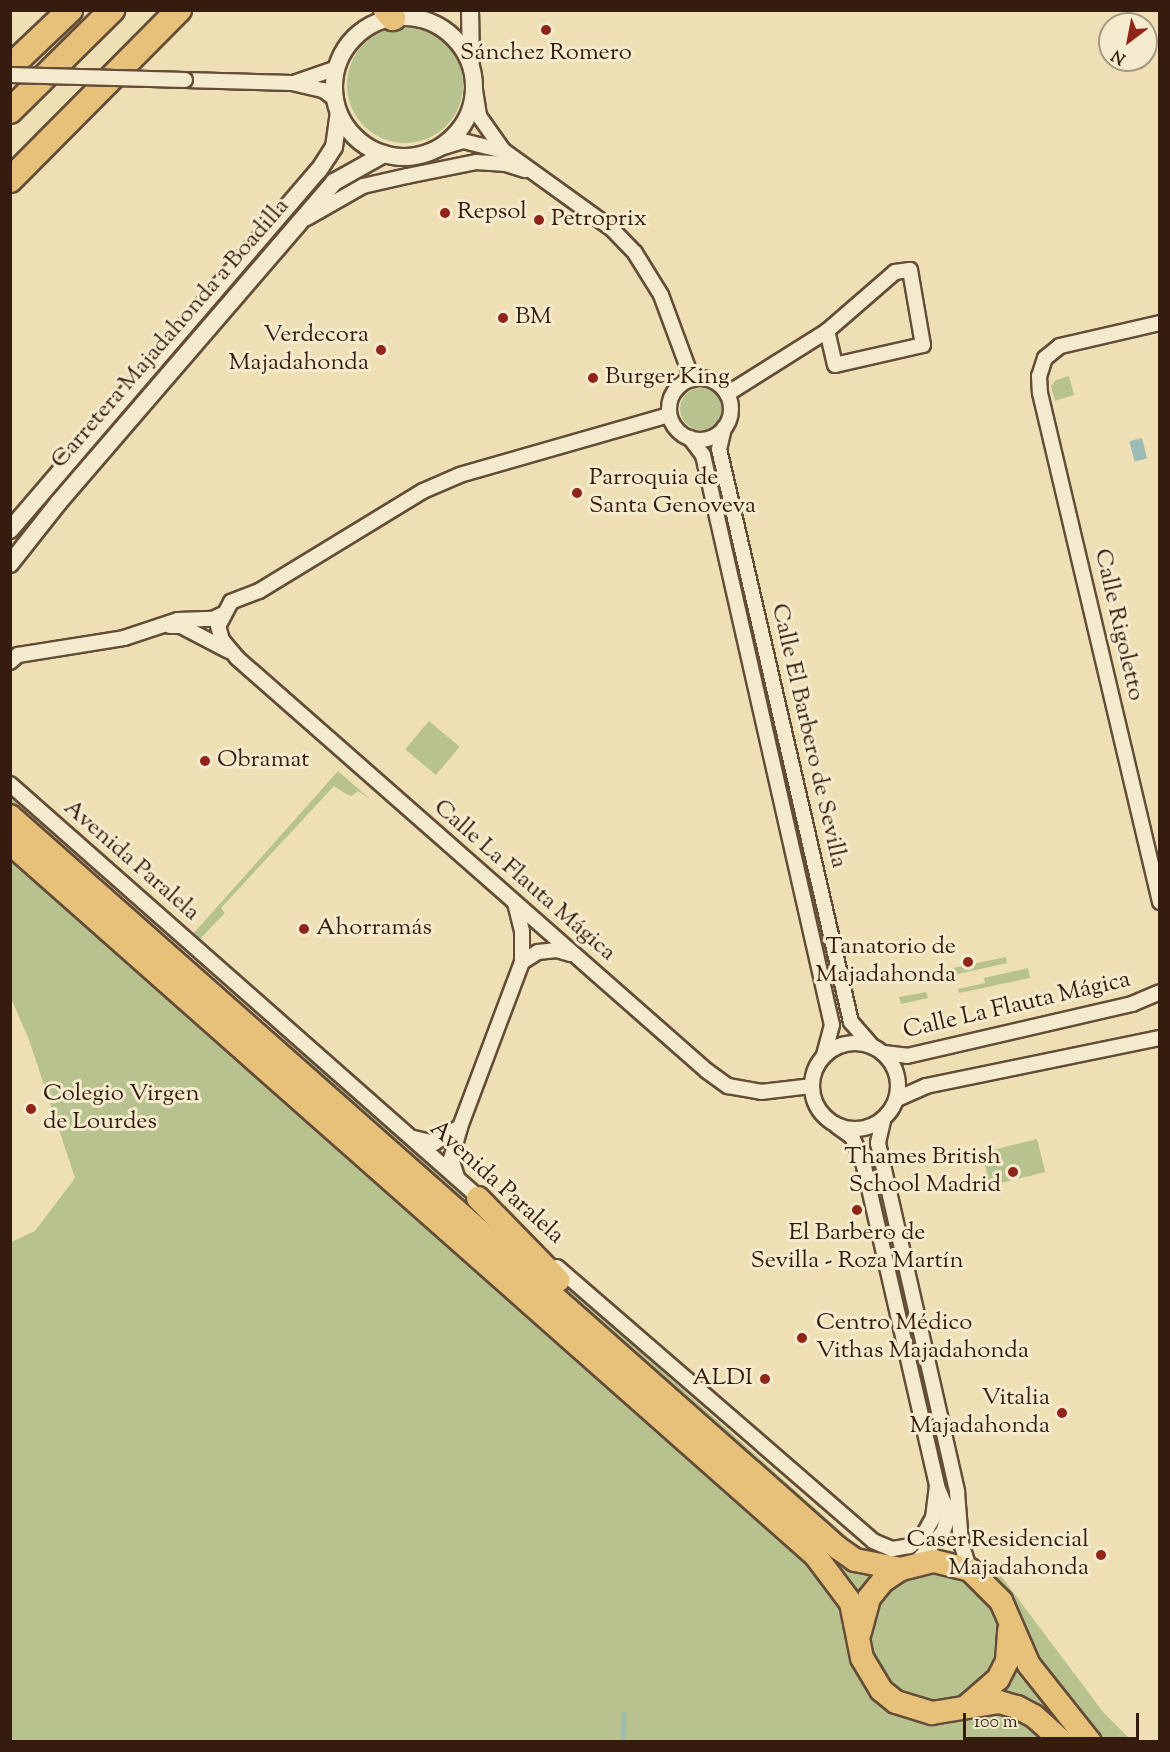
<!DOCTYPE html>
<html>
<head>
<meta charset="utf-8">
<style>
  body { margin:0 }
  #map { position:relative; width:1170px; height:1752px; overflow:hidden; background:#eee0b4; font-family:"Sorts Mill Goudy",serif }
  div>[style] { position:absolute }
  .green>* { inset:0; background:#b7c28e; transform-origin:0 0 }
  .round { border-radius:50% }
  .water>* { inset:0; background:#9cbbb6; transform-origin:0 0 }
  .stream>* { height:4px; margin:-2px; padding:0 2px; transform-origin:2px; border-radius:2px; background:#9cbbb6 }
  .roads { filter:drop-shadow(2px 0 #644d38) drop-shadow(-2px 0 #644d38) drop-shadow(0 2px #644d38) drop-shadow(0 -2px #644d38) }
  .minor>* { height:14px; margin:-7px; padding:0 7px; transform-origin:7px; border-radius:7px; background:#f4ebce }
  .minor>.ring { margin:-7px; padding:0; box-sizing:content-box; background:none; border:14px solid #f4ebce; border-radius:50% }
  .tertiary>* { height:16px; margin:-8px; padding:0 8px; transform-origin:8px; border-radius:8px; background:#f4ebce }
  .tertiary>.ring { margin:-8px; padding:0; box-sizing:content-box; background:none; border:16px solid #f4ebce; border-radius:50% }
  .trunk>* { height:22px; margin:-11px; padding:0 11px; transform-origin:11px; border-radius:11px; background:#e7c07a }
  .motorway>* { height:24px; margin:-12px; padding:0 12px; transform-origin:12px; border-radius:12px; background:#e7c07a }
  .bridges { filter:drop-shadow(2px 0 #644d38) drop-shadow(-2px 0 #644d38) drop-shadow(0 2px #644d38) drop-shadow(0 -2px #644d38) }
  .minor-bridge>* { height:14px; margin:-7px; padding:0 7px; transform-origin:7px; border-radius:7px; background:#f4ebce }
  .dots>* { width:16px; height:16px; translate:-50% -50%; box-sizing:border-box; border:3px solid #f4ebce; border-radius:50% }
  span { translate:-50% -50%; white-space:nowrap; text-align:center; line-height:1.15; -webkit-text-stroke:6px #f4ebce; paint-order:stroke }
  .poi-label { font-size:24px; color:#361c0e }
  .left { translate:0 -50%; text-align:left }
  .right { translate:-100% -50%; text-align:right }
  .street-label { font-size:24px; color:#361c0e }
  .frame { position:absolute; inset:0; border:12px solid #361c0e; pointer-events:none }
  .north { position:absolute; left:1098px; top:12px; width:60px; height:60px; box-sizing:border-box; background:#f4ebce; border:2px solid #a89881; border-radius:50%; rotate:212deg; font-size:16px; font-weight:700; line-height:24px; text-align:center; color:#361c0e }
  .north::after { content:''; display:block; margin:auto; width:21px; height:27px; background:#8f2418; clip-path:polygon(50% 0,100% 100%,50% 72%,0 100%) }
  .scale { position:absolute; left:963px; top:1713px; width:176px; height:27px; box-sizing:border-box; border:3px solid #361c0e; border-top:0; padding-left:8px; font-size:18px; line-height:21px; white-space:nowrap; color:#361c0e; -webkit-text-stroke:4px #f4ebce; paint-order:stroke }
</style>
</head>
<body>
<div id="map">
  <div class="green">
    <div class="round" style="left:347px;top:27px;width:116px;height:116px"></div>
    <div style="clip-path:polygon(1069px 376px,1074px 395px,1055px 401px,1051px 386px,1056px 380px)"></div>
    <div class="round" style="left:680px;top:388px;width:42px;height:42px"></div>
    <div style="left:429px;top:721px;width:40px;height:37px;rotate:40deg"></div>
    <div style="clip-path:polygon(338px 771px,370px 799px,358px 791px,352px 796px,346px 794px,334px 786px,221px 908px,225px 913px,199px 940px,193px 934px)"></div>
    <div style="clip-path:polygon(10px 797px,197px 967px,399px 1135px,856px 1545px,892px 1558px,941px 1554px,998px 1572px,1104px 1713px,1132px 1741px,11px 1741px,11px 1242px,35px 1231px,75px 1178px,29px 1040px,11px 998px)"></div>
    <div style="clip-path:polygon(1006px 957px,1007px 963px,949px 976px,948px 969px)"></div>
    <div style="clip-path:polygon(1028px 968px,1030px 978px,959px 993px,958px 989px,985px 983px,984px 978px)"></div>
    <div style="clip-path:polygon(926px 992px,928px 998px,901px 1004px,899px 997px)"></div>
    <div style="left:1037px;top:1139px;width:34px;height:57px;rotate:76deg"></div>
  </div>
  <div class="water">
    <div style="left:1142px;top:438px;width:21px;height:13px;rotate:76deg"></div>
  </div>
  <div class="stream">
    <div style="left:623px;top:1742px;width:28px;rotate:-88deg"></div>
  </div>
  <div class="roads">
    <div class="minor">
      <div style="left:185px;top:80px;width:107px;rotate:1.6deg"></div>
      <div style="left:292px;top:83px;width:32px;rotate:13deg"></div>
      <div style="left:323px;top:90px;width:15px;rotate:37deg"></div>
      <div style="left:296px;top:82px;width:43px;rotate:-18.9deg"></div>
      <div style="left:475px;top:90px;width:26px;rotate:81deg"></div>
      <div style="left:479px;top:116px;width:42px;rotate:54.8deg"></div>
      <div style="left:440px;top:148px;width:24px;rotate:-17deg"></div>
      <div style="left:463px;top:141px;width:42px;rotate:13.7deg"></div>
      <div style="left:504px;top:151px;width:133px;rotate:35.8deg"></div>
      <div style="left:612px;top:229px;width:33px;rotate:46deg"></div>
      <div style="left:635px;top:253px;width:49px;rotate:58.2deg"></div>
      <div style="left:661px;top:295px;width:90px;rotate:69.7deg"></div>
      <div style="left:307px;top:218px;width:64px;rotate:-29.7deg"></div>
      <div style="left:363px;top:186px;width:45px;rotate:-12.8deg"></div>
      <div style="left:407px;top:176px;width:70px;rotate:-11.5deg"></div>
      <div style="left:476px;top:162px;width:30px;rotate:4deg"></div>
      <div style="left:506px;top:164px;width:20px;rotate:18deg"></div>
      <div style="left:1160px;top:323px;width:103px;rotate:167deg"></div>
      <div style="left:1060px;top:346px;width:19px;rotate:141deg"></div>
      <div style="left:1045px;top:358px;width:19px;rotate:108deg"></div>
      <div style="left:1039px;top:376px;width:17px;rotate:87deg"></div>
      <div style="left:1040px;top:393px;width:523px;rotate:76.73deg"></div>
      <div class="ring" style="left:669px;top:378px;width:48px;height:48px"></div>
      <div style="left:727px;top:394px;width:118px;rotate:-32.2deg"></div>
      <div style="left:827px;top:331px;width:90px;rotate:-40.9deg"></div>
      <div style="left:895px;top:272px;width:15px;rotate:-8deg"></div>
      <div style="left:910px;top:270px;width:76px;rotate:80.2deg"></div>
      <div style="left:923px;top:345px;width:90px;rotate:167.2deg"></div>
      <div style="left:835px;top:365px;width:35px;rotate:-103deg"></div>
      <div style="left:669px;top:415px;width:217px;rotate:164deg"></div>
      <div style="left:460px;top:475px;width:40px;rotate:156.6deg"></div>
      <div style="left:423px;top:491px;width:192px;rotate:148.6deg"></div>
      <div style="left:259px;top:591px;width:30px;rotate:159deg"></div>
      <div style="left:231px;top:602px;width:27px;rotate:118deg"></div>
      <div style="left:218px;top:626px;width:15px;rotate:74deg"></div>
      <div style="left:222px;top:640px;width:23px;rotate:50deg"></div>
      <div style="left:237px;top:658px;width:626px;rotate:41.31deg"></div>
      <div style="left:707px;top:1071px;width:26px;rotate:36deg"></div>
      <div style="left:728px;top:1086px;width:34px;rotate:10deg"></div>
      <div style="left:761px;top:1092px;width:50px;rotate:-6.8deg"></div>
      <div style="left:724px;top:428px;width:22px;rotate:103deg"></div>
      <div style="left:719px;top:449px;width:588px;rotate:77.03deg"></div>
      <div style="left:851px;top:1022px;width:32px;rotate:49deg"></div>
      <div style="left:690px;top:438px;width:21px;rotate:53deg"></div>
      <div style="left:703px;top:455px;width:584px;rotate:77.25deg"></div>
      <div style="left:832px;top:1025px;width:31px;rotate:105deg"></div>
      <div style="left:170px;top:626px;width:11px"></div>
      <div style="left:181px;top:626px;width:54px;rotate:27.5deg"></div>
      <div style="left:10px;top:662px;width:11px;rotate:-41deg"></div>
      <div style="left:18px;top:655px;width:107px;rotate:-9.1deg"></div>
      <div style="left:124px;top:638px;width:57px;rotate:-18.4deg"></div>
      <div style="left:178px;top:620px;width:35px;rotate:-2deg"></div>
      <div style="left:213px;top:619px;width:9px;rotate:-27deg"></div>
      <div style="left:10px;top:784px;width:632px;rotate:41.41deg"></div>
      <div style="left:522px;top:962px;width:19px;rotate:-32deg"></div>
      <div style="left:538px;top:952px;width:19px;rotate:-6deg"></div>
      <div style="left:557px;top:950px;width:14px;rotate:17deg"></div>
      <div class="ring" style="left:812px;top:1043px;width:72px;height:72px"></div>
      <div style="left:884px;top:1053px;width:23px;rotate:7deg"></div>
      <div style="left:907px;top:1056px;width:231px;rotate:-13deg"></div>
      <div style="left:1132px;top:1004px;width:30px;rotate:-23deg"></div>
      <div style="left:897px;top:1099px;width:32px;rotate:-24deg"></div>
      <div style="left:926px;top:1086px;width:239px;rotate:-11.6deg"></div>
      <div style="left:883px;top:1121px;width:23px;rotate:103deg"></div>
      <div style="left:878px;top:1143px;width:358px;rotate:77.2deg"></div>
      <div style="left:957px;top:1492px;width:51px;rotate:85.5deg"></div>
      <div style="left:961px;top:1543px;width:28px;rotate:72deg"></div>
      <div style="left:837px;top:1126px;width:19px;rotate:36deg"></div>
      <div style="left:852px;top:1137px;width:27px;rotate:66deg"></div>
      <div style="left:863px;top:1162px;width:332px;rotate:77.1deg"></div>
      <div style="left:937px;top:1486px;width:18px;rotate:68deg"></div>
      <div style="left:944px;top:1503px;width:17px;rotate:80deg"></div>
      <div style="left:947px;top:1520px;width:13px;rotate:108deg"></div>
      <div style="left:943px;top:1532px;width:40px;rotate:131deg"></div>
      <div style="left:414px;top:1138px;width:21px;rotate:14deg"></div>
      <div style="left:434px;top:1143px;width:31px;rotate:-32deg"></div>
      <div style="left:457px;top:1177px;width:19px;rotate:-108deg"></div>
      <div style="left:451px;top:1159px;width:33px;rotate:-74deg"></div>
      <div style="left:460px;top:1127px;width:176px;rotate:-69.4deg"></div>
      <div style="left:522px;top:962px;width:31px;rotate:-90deg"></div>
      <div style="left:522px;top:931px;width:29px;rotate:-104deg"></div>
      <div style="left:557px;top:1267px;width:418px;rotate:40.9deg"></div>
      <div style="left:873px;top:1541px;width:21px;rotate:23deg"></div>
      <div style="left:892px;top:1549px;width:18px;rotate:-9deg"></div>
      <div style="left:910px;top:1546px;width:18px;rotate:-41deg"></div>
      <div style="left:924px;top:1534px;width:18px;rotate:-61deg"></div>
      <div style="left:933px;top:1518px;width:32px;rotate:-83deg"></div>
    </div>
    <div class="tertiary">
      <div style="left:470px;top:10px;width:51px;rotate:88.9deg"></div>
      <div class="ring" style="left:334px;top:17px;width:124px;height:124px"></div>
      <div style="left:10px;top:530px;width:474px;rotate:-49.4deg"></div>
      <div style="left:319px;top:170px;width:27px;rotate:-57deg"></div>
      <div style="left:334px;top:147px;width:34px;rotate:-82deg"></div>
      <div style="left:10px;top:564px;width:79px;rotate:-51.7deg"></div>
      <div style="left:59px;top:502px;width:422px;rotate:-49.3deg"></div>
      <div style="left:334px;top:182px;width:57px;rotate:-29.2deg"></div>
    </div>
    <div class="trunk">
      <div style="left:10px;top:816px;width:1105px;rotate:41.48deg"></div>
      <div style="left:838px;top:1548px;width:21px;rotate:35deg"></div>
      <div style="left:855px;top:1560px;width:47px;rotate:11.1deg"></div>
      <div style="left:10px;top:843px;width:1075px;rotate:41.49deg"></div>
      <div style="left:815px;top:1555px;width:60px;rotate:53.1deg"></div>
      <div style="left:851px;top:1603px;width:56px;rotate:78.7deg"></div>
      <div style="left:862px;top:1658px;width:37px;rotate:59deg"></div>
      <div style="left:881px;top:1690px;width:19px;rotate:39deg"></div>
      <div style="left:896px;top:1702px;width:38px;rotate:17deg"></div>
      <div style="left:932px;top:1713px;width:68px;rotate:-9.3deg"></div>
      <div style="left:999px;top:1702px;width:19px;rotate:16deg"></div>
      <div style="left:1017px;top:1707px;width:19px;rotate:28deg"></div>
      <div style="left:1034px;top:1716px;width:39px;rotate:42deg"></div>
      <div style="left:478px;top:1198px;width:115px;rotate:45.7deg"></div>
      <div style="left:860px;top:1632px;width:35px;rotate:-75deg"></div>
      <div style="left:869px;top:1598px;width:22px;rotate:-51deg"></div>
      <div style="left:883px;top:1581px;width:22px;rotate:-34deg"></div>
      <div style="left:901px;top:1569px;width:34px;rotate:-14deg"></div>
      <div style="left:934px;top:1561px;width:37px;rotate:14deg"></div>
      <div style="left:970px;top:1570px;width:44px;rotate:45deg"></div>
      <div style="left:1001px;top:1601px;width:70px;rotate:66.4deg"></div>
      <div style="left:1029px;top:1665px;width:98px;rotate:51.6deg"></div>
      <div style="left:968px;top:1705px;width:40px;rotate:-41deg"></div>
      <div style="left:998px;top:1679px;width:20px;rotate:-63deg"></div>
      <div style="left:1007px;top:1661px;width:31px;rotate:-86deg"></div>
    </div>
    <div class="motorway">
      <div style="left:386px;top:10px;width:11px;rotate:49deg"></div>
      <div style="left:10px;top:67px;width:83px;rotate:-43.5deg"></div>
      <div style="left:10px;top:111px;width:144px;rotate:-44.7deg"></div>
      <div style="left:10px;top:180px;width:240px;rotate:-45.2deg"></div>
    </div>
  </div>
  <div class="bridges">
    <div class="minor-bridge">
      <div style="left:10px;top:75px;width:175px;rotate:1.6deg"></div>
    </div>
  </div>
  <div class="dots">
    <div style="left:546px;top:30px;background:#8f2418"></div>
    <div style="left:445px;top:213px;background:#8f2418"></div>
    <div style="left:539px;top:220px;background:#8f2418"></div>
    <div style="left:503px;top:318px;background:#8f2418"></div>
    <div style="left:381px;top:350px;background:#8f2418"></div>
    <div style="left:593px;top:378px;background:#8f2418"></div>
    <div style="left:577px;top:493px;background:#8f2418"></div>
    <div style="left:205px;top:761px;background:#8f2418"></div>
    <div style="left:304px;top:929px;background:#8f2418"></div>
    <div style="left:968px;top:962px;background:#8f2418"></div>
    <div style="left:31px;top:1109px;background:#8f2418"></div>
    <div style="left:1013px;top:1172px;background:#8f2418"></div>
    <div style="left:857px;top:1210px;background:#8f2418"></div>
    <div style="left:802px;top:1338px;background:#8f2418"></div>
    <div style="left:765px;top:1379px;background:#8f2418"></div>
    <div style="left:1062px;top:1413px;background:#8f2418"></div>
    <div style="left:1101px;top:1555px;background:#8f2418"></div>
  </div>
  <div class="poi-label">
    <span style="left:546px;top:54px">Sánchez Romero</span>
    <span class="left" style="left:457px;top:213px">Repsol</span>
    <span class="left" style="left:551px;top:220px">Petroprix</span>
    <span class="left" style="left:515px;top:318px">BM</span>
    <span class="right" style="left:369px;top:350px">Verdecora<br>Majadahonda</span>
    <span class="left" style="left:605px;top:378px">Burger King</span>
    <span class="left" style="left:589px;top:493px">Parroquia de<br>Santa Genoveva</span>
    <span class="left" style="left:217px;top:761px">Obramat</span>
    <span class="left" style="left:316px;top:929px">Ahorramás</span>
    <span class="right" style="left:956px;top:962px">Tanatorio de<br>Majadahonda</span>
    <span class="left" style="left:43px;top:1109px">Colegio Virgen<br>de Lourdes</span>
    <span class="right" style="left:1001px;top:1172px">Thames British<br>School Madrid</span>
    <span style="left:857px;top:1248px">El Barbero de<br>Sevilla - Roza Martín</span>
    <span class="left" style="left:816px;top:1338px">Centro Médico<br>Vithas Majadahonda</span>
    <span class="right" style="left:753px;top:1379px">ALDI</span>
    <span class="right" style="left:1050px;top:1413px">Vitalia<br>Majadahonda</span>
    <span class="right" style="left:1089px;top:1555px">Caser Residencial<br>Majadahonda</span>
  </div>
  <div class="street-label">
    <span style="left:171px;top:334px;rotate:-49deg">Carretera Majadahonda a Boadilla</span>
    <span style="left:1118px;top:625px;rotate:77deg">Calle Rigoletto</span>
    <span style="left:808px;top:736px;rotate:77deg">Calle El Barbero de Sevilla</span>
    <span style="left:131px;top:861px;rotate:41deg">Avenida Paralela</span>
    <span style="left:524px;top:881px;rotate:41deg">Calle La Flauta Mágica</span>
    <span style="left:1017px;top:1006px;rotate:-13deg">Calle La Flauta Mágica</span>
    <span style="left:496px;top:1183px;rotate:42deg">Avenida Paralela</span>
  </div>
  <div class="frame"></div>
  <div class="north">N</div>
  <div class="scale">100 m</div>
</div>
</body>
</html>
